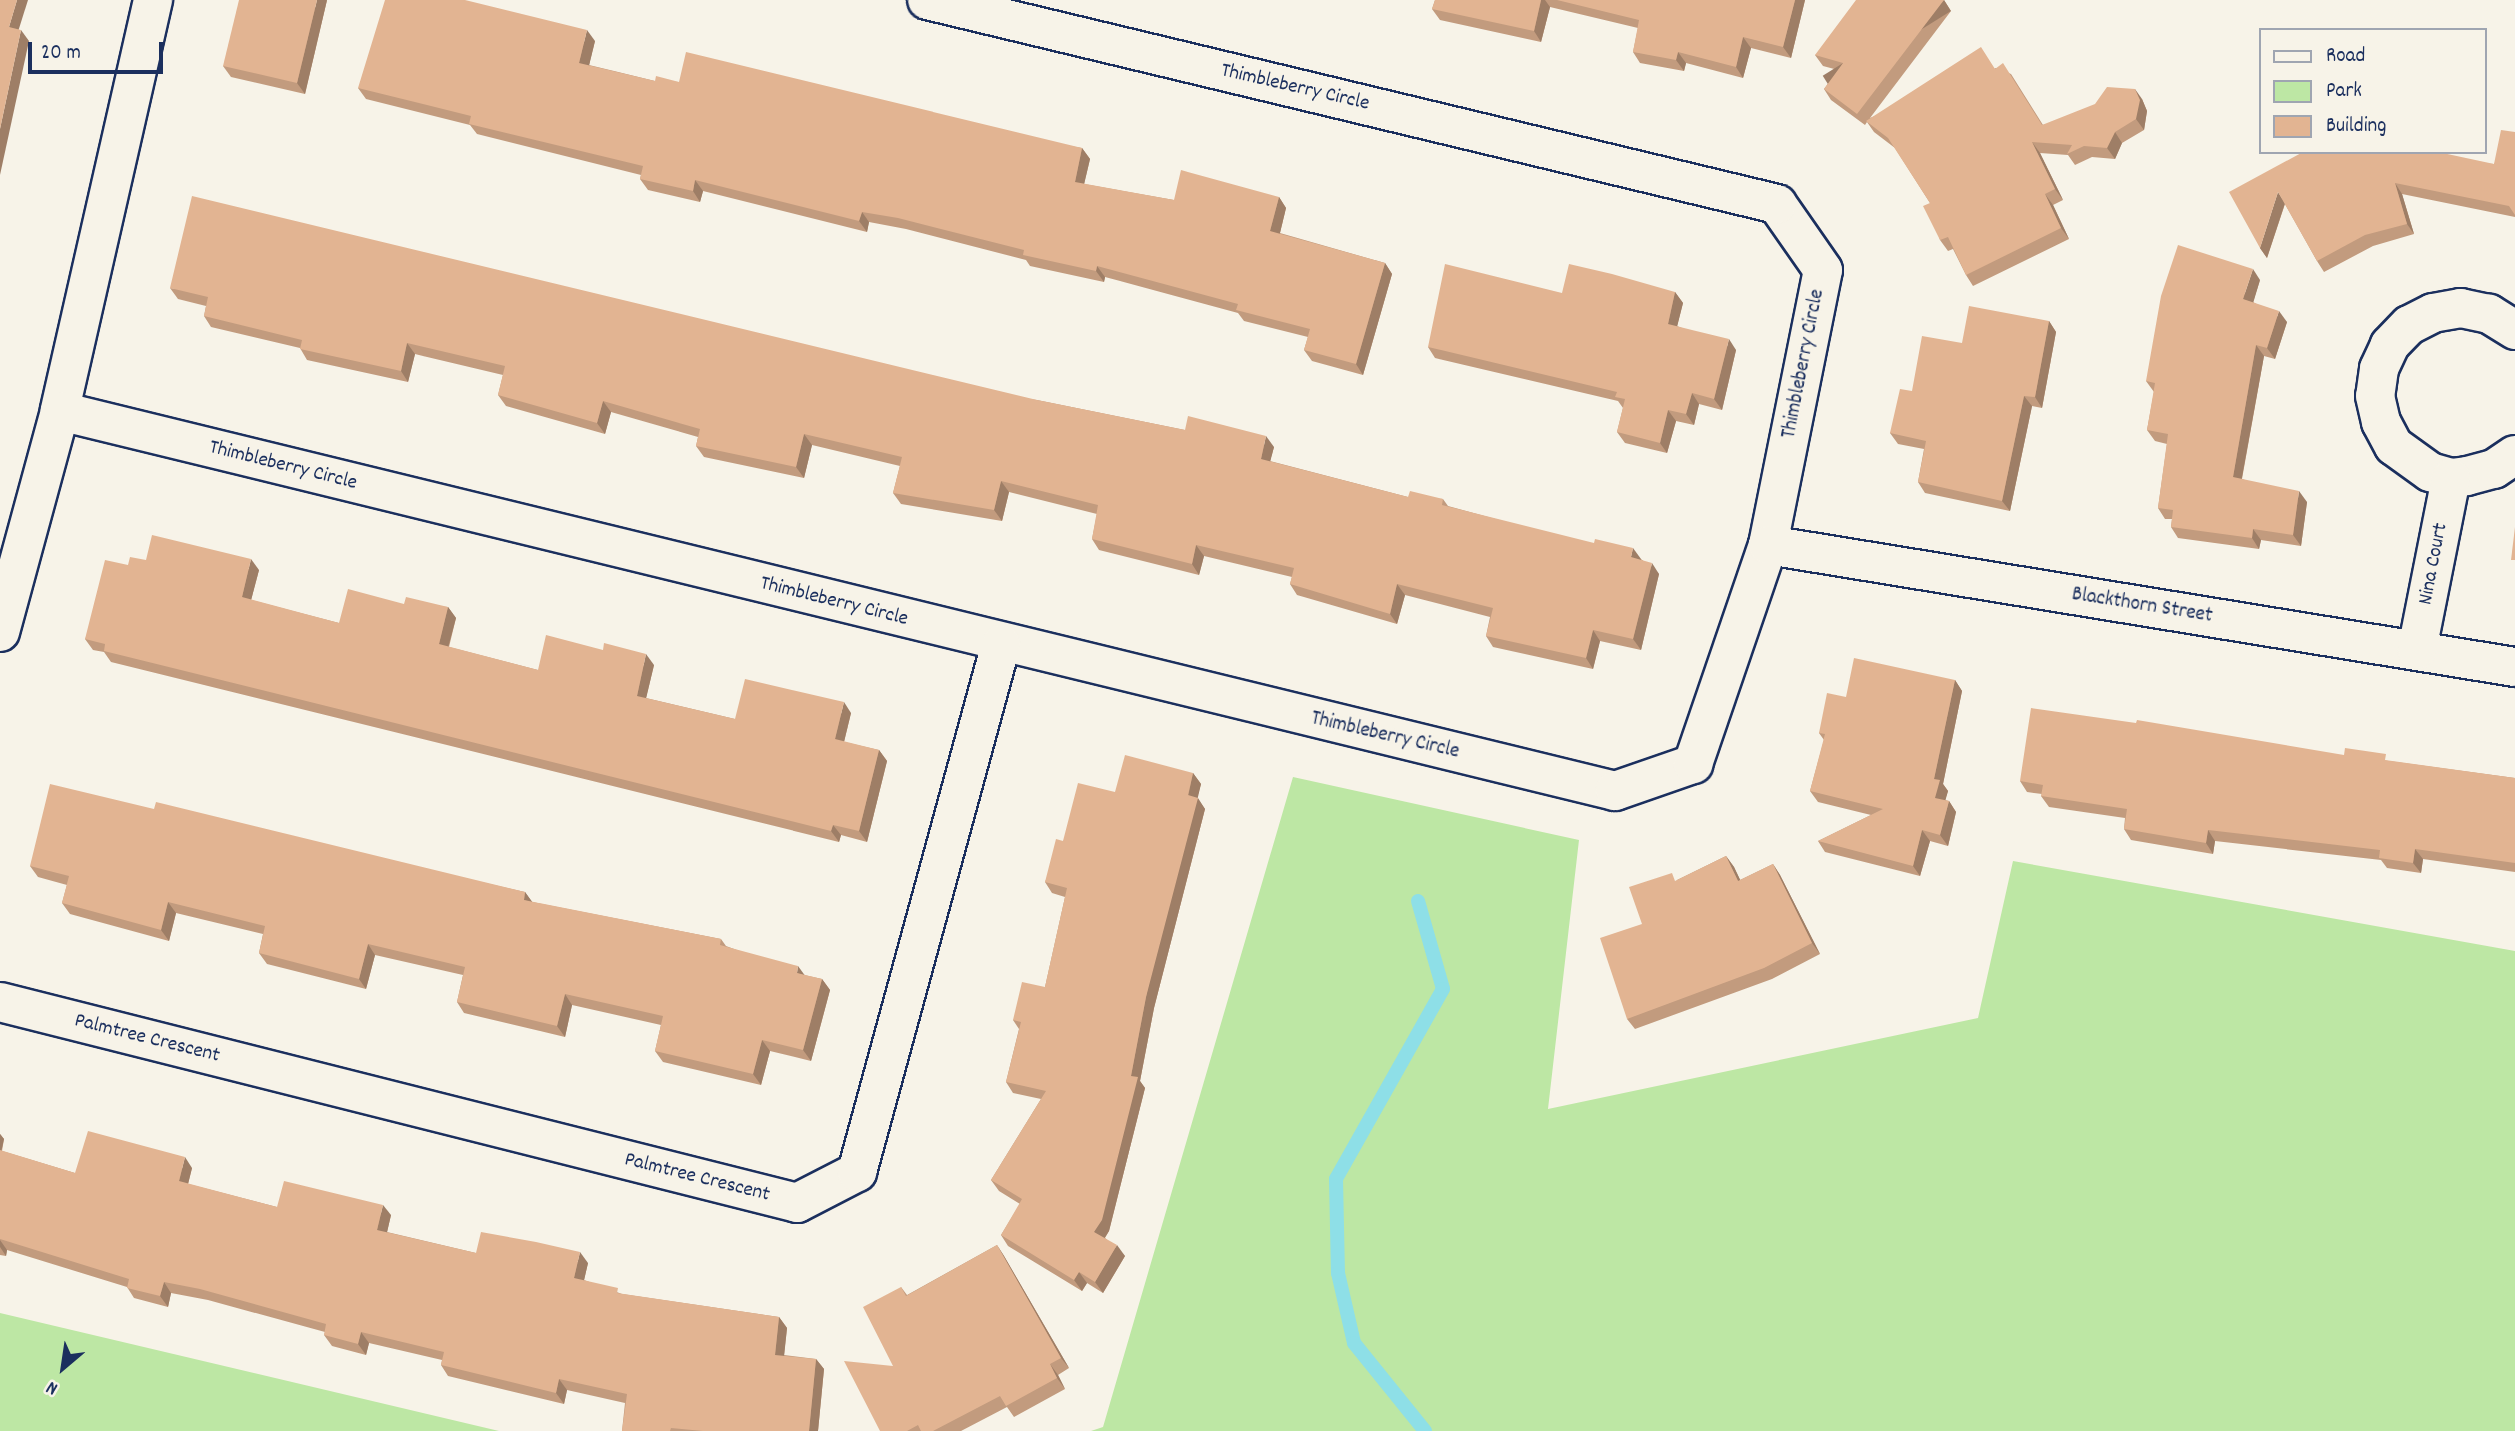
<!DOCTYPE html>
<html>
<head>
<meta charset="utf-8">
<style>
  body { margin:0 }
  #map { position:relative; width:2515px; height:1431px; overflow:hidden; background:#f7f3e8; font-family:Dekko,sans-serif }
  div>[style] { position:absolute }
  .green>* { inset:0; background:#bde7a4 }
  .stream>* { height:14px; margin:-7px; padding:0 7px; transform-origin:7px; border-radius:7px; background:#8edfe7 }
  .roads { filter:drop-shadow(2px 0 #1b2f5e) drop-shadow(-2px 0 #1b2f5e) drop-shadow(0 2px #1b2f5e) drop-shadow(0 -2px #1b2f5e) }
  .minor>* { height:38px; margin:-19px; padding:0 19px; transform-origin:19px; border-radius:19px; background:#f7f3e8 }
  .wall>* { inset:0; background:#c29b7e }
  .shaded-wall>* { inset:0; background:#9e7e66; transform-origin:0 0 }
  .building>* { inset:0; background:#e2b492 }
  span { translate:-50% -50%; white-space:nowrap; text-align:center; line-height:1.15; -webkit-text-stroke:5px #f7f3e8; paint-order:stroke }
  .street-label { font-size:21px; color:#1b2f5e }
  .legend { position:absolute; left:2259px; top:28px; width:228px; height:126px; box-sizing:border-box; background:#f7f3e8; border:2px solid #9fa5b1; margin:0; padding:9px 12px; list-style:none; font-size:21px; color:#1b2f5e }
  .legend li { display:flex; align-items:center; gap:14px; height:35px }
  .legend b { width:35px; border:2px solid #9fa5b1 }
  .north { position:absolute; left:28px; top:1333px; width:70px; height:70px; -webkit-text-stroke:5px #f7f3e8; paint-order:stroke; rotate:209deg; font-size:19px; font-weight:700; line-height:28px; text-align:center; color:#1b2f5e }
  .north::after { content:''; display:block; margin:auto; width:24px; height:32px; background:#1b2f5e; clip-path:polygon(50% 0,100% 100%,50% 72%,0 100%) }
  .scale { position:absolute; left:28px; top:42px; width:135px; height:32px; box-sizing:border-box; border:4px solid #1b2f5e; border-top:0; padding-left:9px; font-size:21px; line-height:24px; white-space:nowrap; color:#1b2f5e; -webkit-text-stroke:5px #f7f3e8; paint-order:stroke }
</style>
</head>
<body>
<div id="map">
  <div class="green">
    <div style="clip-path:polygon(1293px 777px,1579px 840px,1548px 1109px,1978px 1018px,2013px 861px,2515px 951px,2515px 1431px,1091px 1431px,1103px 1427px)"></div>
    <div style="clip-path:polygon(0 1313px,499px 1431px,0 1431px)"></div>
  </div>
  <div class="stream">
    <div style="left:1418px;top:901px;width:91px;rotate:74.1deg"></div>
    <div style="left:1443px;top:989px;width:218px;rotate:119.4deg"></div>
    <div style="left:1336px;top:1179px;width:94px;rotate:88.8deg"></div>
    <div style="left:1338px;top:1273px;width:72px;rotate:77.1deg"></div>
    <div style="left:1354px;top:1343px;width:113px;rotate:51.1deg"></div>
  </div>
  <div class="roads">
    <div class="minor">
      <div style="left:153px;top:0;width:421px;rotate:102.8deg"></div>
      <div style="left:60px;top:411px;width:1601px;rotate:13.73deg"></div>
      <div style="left:1615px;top:791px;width:83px;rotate:-19.1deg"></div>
      <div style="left:1693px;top:764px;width:231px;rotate:-71.1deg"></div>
      <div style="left:1768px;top:545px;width:280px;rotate:-78.7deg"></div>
      <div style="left:1823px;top:270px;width:80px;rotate:-124.9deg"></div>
      <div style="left:1777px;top:204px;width:874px;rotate:-166.5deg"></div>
      <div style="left:2515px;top:330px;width:31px;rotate:-148deg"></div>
      <div style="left:2489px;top:314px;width:29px;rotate:-168deg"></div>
      <div style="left:2461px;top:308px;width:28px;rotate:170deg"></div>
      <div style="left:2433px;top:313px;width:27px;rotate:153deg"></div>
      <div style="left:2409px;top:325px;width:28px;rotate:134deg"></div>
      <div style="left:2390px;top:345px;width:26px;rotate:115deg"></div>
      <div style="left:2379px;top:369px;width:27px;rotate:98deg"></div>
      <div style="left:2375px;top:396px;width:27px;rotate:77deg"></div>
      <div style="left:2381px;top:422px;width:27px;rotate:62deg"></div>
      <div style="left:2394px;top:446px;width:44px;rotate:35.8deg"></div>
      <div style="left:2430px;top:472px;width:22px;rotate:16deg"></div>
      <div style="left:2451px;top:478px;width:16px;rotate:-7deg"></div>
      <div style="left:2467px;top:476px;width:28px;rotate:-15deg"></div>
      <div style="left:2494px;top:469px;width:25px;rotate:-34deg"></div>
      <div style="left:1768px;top:545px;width:757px;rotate:9.28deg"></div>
      <div style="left:0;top:632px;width:229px;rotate:-74.8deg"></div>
      <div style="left:2417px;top:650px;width:175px;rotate:-78.8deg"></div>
      <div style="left:0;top:1002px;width:822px;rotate:14.15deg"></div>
      <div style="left:797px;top:1203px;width:68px;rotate:-27.3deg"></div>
      <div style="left:857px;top:1172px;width:547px;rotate:-74.74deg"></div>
    </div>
  </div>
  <div class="wall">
    <div style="clip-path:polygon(327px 0,305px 94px,231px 77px,223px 66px)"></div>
    <div style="clip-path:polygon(1435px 0,1805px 0,1791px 58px,1751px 48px,1743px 78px,1686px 63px,1684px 71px,1640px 63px,1633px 52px,1638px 28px,1550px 7px,1541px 42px,1440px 20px,1432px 9px)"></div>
    <div style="clip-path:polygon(1944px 0,1951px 11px,1870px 118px,1996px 68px,2011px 74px,2043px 125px,2142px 99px,2147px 111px,2144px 130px,2122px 143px,2115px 159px,2092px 157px,2075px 165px,2068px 155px,2040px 153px,2063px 200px,2053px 205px,2069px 239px,1973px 286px,1966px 275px,1953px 249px,1948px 251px,1940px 240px,1930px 203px,1895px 148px,1874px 132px,1867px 122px,1865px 125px,1831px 100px,1824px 89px,1838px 70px,1823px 66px,1815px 55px)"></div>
    <div style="clip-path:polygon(595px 41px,589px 65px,655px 81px,679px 82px,1082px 148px,1090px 159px,1084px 184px,1174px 200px,1279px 197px,1286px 208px,1280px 233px,1385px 263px,1392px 274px,1363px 375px,1312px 361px,1304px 350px,1308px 337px,1244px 321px,1238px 313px,1105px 277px,1104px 282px,1030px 266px,1026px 260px,906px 229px,869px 222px,867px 232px,703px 191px,700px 202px,648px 190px,640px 179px,641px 175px,477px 134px,470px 125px,366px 99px,358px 88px)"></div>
    <div style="clip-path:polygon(2515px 132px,2515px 217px,2402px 194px,2414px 234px,2373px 246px,2324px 272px,2317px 261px,2285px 204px,2267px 258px,2260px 248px,2303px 152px,2494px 164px)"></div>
    <div style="clip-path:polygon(2260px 280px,2253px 302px,2287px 322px,2275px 359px,2264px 356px,2242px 479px,2307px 502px,2301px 546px,2261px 540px,2259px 549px,2178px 538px,2171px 527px,2172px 519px,2165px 519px,2158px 508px,2167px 444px,2155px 441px,2147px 430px,2154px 392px,2146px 381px)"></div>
    <div style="clip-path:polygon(170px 288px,1037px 400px,1185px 430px,1274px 447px,1270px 461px,1408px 497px,1443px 499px,1448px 506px,1641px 559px,1659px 574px,1641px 650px,1600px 641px,1593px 669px,1493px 647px,1486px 636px,1490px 617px,1405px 595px,1397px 624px,1297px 595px,1290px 584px,1292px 577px,1204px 556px,1199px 575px,1099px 550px,1092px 539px,1097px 514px,1009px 492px,1002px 521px,901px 504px,893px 493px,900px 466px,812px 445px,804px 478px,704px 457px,696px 446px,698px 437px,611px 412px,605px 434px,506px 406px,498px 395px,503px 375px,415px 354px,408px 382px,307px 360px,300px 348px,211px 327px,204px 316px,206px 306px,178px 299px)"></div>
    <div style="clip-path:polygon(1675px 292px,1683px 303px,1677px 326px,1736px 350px,1722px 410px,1699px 404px,1694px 425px,1676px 421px,1667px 453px,1625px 443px,1617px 432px,1623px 408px,1618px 401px,1435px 358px,1428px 347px,1562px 293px)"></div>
    <div style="clip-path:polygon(2049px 321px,2056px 332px,2042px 408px,2032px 406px,2010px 511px,1925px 493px,1918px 482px,1924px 449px,1898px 444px,1890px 433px,1962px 343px)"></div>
    <div style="clip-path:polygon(146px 560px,259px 570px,251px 600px,339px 623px,404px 604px,448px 607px,456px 618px,449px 647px,538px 670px,654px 665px,646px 698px,735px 719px,851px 713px,844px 742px,879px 750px,887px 761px,867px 842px,841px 835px,839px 842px,111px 662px,104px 652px,93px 650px,85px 639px,128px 565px)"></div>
    <div style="clip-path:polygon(1955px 680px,1962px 691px,1943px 784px,1948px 791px,1945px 800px,1949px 801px,1956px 812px,1948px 846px,1930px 841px,1920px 876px,1825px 852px,1818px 841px,1871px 815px,1818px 802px,1810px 791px,1824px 740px,1819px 733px,1846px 697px)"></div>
    <div style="clip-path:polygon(2344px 755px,2515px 778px,2515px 872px,2423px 859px,2421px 873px,2387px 868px,2381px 860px,2215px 841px,2213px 854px,2131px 840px,2124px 829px,2125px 818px,2049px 807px,2041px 796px,2042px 794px,2027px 792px,2020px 781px)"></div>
    <div style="clip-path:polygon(1193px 773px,1201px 784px,1197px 798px,1205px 809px,1154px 1008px,1140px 1081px,1145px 1088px,1109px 1231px,1105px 1238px,1125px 1256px,1103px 1293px,1087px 1283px,1082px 1291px,1008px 1246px,1001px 1235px,1020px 1204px,999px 1191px,991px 1180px,1041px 1099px,1013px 1093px,1006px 1082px,1019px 1029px,1013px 1020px,1045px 987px,1065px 897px,1052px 893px,1045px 882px,1063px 841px,1115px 792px)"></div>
    <div style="clip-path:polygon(154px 809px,525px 892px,532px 902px,721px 939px,726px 946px,804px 975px,822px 979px,830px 990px,811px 1061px,770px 1051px,761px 1085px,663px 1062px,655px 1051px,661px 1025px,572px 1005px,565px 1037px,464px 1013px,457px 1002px,463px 975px,375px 955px,366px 989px,267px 964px,259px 953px,263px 934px,176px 913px,169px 941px,70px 914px,62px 903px,67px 885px,38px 877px,30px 866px)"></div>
    <div style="clip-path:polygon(1726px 856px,1734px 867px,1740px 880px,1773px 864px,1780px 875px,1820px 954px,1772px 979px,1635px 1029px,1627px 1019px,1677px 880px)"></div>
    <div style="clip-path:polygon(0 1134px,4px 1139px,2px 1151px,75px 1173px,192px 1168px,188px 1184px,277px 1207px,391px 1215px,387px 1232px,476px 1253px,588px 1263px,584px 1280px,622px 1294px,779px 1317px,787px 1328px,784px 1355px,816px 1359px,824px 1369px,818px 1431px,622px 1431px,625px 1403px,567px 1390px,564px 1404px,448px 1376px,441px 1365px,442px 1360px,369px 1343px,366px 1355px,332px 1346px,324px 1335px,325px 1332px,208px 1300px,171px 1293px,168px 1307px,134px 1298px,127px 1287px,7px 1250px,6px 1256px,0 1255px)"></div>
    <div style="clip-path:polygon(997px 1245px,1004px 1256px,1069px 1368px,1058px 1375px,1065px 1389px,1014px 1417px,1007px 1407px,961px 1431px,880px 1431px,893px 1366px,901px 1287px,907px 1295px)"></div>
  </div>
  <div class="shaded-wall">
    <div style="clip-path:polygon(17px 0,28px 0,16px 38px,9px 27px)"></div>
    <div style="clip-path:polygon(317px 0,327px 0,305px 94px,297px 83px)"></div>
    <div style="clip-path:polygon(1541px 0,1545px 0,1550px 7px,1541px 42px,1534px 31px)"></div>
    <div style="clip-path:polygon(1795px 0,1805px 0,1791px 58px,1783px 47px)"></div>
    <div style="left:1944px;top:0;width:13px;height:143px;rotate:58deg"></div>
    <div style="clip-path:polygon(21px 30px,29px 41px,0 175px,0 129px)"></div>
    <div style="clip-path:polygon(587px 30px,595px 41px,587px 74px,579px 63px)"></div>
    <div style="clip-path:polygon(1743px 37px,1751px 48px,1743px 78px,1736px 67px)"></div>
    <div style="clip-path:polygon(1678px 52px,1686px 63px,1684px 71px,1676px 60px)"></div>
    <div style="clip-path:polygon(2135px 89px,2142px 99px,2147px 111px,2144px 130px,2136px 119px)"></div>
    <div style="clip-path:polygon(2115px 132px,2122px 143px,2115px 159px,2107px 148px)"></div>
    <div style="clip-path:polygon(2032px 142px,2040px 153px,2063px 200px,2055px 189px)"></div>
    <div style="clip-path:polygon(1082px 148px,1090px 159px,1082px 193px,1075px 182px)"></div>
    <div style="clip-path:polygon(695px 180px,703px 191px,700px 202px,693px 191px)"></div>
    <div style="clip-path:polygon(2395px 183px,2402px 194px,2414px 234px,2407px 224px)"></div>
    <div style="clip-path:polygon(2278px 192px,2285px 203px,2267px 258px,2260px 248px)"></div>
    <div style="clip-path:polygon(2045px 194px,2053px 205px,2069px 239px,2061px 228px)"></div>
    <div style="clip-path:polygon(1279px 197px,1286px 208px,1278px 241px,1270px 231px)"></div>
    <div style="clip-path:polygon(862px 212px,869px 222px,867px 232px,859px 221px)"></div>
    <div style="clip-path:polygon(1385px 263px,1392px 274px,1363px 375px,1356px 364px)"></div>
    <div style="clip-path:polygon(1097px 266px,1105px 277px,1104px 282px,1096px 271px)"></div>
    <div style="clip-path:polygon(2253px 269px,2260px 280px,2251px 310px,2243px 299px)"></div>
    <div style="clip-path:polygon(1675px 292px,1683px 303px,1675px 335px,1668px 324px)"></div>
    <div style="clip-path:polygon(2279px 311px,2287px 322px,2275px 359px,2267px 348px)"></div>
    <div style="clip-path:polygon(2049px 321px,2056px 332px,2042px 408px,2035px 397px)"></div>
    <div style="clip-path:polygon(1729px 339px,1736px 350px,1722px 410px,1714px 399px)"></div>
    <div style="clip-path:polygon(407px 343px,415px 354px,408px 382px,401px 371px)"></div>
    <div style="clip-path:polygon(2256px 345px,2264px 356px,2240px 488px,2233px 477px)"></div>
    <div style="clip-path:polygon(1692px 393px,1699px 404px,1694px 425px,1686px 414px)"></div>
    <div style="clip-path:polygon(2024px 396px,2032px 406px,2010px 511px,2002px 501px)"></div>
    <div style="clip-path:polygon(603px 401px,611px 412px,605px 434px,597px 423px)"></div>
    <div style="clip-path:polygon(1668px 410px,1676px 421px,1667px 453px,1660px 443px)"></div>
    <div style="clip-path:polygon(804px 434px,812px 445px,804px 478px,796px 467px)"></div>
    <div style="clip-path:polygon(1266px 436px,1274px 447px,1268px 470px,1261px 459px)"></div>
    <div style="clip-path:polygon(1001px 481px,1009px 492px,1002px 521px,994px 510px)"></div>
    <div style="clip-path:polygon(2299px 491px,2307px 502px,2301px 546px,2293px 535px)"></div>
    <div style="clip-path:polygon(2253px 529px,2261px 540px,2259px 549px,2252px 538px)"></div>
    <div style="clip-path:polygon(1196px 545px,1204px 556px,1199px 575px,1192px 564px)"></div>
    <div style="clip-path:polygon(1633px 548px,1641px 559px,1639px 568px,1631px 557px)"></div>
    <div style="clip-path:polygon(251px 559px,259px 570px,249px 608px,242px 597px)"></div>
    <div style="clip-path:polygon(1652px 563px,1659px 574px,1641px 650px,1633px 639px)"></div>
    <div style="clip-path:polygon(1397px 584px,1405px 595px,1397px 624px,1390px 614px)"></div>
    <div style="clip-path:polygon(448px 607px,456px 618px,446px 655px,439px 644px)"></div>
    <div style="clip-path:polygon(1593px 630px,1600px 641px,1593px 669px,1586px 658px)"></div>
    <div style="clip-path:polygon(646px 654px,654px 665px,644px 707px,637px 696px)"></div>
    <div style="clip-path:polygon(1955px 680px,1962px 691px,1943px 784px,1948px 791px,1943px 809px,1935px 798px,1934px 779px)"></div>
    <div style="clip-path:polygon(844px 702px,851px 713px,842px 750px,835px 739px)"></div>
    <div style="clip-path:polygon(879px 750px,887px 761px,867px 842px,859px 831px)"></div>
    <div style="clip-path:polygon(1193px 773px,1201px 784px,1197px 801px,1198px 798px,1205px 809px,1154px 1008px,1140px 1081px,1145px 1088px,1109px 1231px,1102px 1242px,1094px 1232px,1131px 1076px,1146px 997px)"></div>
    <div style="clip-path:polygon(1949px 801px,1956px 812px,1948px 846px,1940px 835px)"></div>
    <div style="clip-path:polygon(833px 825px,841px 835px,839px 842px,831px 831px)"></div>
    <div style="clip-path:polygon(1922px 830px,1930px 841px,1920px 876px,1913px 866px)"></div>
    <div style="clip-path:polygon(2208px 830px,2215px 841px,2213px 854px,2206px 843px)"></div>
    <div style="clip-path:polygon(2415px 849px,2423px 859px,2421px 873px,2413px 863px)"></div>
    <div style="clip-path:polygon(1726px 856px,1734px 867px,1746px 892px,1738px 881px)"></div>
    <div style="clip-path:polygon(1773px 864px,1780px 875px,1820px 954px,1812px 943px)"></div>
    <div style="clip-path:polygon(525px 892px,533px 903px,524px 900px)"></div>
    <div style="clip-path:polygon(168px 902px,176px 913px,169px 941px,161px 930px)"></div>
    <div style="clip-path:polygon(368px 944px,375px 955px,366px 989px,359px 979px)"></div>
    <div style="clip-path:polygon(798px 966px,806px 977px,797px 973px)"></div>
    <div style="clip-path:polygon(822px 979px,830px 990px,811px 1061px,803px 1050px)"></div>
    <div style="clip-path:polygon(565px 994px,572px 1005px,565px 1037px,557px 1026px)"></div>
    <div style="clip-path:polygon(762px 1040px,770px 1051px,761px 1085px,753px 1074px)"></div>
    <div style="clip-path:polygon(0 1134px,4px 1139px,0 1157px)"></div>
    <div style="clip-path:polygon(185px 1157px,192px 1168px,186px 1192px,179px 1181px)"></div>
    <div style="clip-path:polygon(383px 1205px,391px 1215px,385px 1241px,377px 1230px)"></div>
    <div style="clip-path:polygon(0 1240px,7px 1250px,6px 1256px,0 1247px)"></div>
    <div style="clip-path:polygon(997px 1245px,1004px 1256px,1069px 1368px,1061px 1358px)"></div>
    <div style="clip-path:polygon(1117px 1245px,1125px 1256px,1103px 1293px,1095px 1282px)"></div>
    <div style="clip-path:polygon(580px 1252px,588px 1263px,582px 1289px,574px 1278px)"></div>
    <div style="clip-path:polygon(1079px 1272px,1087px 1283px,1082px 1291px,1074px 1280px)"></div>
    <div style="clip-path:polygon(164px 1282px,171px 1293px,168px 1307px,160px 1296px)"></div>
    <div style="clip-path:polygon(779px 1317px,787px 1328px,783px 1366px,775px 1355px)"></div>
    <div style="clip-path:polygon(361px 1332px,369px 1343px,366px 1355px,358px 1344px)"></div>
    <div style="clip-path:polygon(816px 1359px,824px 1369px,818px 1431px,809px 1431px)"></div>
    <div style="clip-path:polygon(1050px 1364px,1058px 1375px,1065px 1389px,1057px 1378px)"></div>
    <div style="clip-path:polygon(559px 1379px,567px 1390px,564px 1404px,556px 1393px)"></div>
  </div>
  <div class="building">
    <div style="clip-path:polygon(0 0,17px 0,9px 27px,21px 30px,0 129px)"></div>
    <div style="clip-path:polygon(239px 0,317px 0,297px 83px,223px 66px)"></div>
    <div style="clip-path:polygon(385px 0,465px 0,587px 30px,579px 63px,655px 81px,656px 76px,679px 82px,686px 52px,1082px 148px,1075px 182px,1174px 200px,1181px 170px,1279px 197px,1270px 231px,1385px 263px,1356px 364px,1304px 350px,1310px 329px,1236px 310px,1238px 304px,1097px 266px,1096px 271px,1023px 255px,1024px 250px,898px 218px,862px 212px,859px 221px,695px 180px,693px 191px,640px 179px,643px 166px,469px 124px,471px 116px,358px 88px)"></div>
    <div style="clip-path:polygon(1435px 0,1541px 0,1534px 31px,1432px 9px)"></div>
    <div style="clip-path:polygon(1557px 0,1795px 0,1783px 47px,1743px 37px,1736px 67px,1678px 52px,1676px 60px,1633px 52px,1639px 20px)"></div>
    <div style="clip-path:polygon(1856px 0,1944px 0,1857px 114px,1824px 89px,1843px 63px,1815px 55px)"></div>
    <div style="clip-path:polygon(1981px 47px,1995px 69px,2003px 63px,2042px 125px,2095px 104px,2107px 87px,2135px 89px,2140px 100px,2136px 119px,2115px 132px,2107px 148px,2084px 146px,2067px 154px,2072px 145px,2032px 142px,2055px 189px,2045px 194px,2061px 228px,1966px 275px,1948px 237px,1940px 240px,1923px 206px,1930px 203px,1888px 138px,1866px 121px)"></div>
    <div style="clip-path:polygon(2501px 130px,2515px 132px,2515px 215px,2509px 206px,2395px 183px,2407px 224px,2365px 235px,2317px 261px,2278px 192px,2260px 248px,2229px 192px,2303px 152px,2438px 152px,2494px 164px)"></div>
    <div style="clip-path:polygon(192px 196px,1037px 400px,1185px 430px,1188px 416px,1266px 436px,1261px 459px,1408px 497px,1410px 491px,1443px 499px,1442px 505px,1594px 543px,1595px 539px,1633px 548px,1631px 557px,1652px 563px,1633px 639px,1593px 630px,1586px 658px,1486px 636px,1493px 608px,1397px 584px,1390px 614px,1290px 584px,1294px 568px,1196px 545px,1192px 564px,1092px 539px,1098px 505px,1001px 481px,994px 510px,893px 493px,902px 457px,804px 434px,796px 467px,696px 446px,700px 429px,603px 401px,597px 423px,498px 395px,505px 366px,407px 343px,401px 371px,300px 349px,302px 340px,204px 316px,208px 297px,170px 288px)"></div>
    <div style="clip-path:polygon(2178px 245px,2253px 269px,2243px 299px,2279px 311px,2267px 348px,2256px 345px,2233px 477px,2299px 491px,2293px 535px,2253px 529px,2252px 538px,2171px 527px,2173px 510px,2158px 508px,2168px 434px,2147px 430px,2155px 383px,2146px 381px,2161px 296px)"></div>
    <div style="clip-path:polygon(1445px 264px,1562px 293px,1569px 264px,1612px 274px,1675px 292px,1668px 324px,1729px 339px,1714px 399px,1692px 393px,1686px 414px,1668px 410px,1660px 443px,1617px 432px,1625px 399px,1615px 397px,1617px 392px,1428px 347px)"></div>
    <div style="clip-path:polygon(1969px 306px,2049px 321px,2035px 397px,2024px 396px,2002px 501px,1918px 482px,1926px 441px,1890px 433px,1900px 389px,1912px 391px,1922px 336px,1962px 343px)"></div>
    <div style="clip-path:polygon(2515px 527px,2515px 560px,2511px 560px)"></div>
    <div style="clip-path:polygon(152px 535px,251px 559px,242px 597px,339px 623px,348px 589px,404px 604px,406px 597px,448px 607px,439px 644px,538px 670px,546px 635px,603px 650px,604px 643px,646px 654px,637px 696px,735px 719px,745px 679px,844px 702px,835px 739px,879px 750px,859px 831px,833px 825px,831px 831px,104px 651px,105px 644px,85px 639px,105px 560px,128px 565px,130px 557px,146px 560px)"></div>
    <div style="clip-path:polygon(1854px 658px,1955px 680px,1934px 779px,1940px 780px,1935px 798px,1949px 801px,1940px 835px,1922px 830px,1913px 866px,1818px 841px,1883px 809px,1810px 791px,1825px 734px,1819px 733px,1827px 693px,1846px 697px)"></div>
    <div style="clip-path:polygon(2031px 708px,2136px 723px,2137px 720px,2344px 755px,2345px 748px,2386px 754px,2385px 760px,2515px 778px,2515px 863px,2415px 849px,2413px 863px,2379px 858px,2380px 850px,2208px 830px,2206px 843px,2124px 829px,2127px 809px,2041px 796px,2043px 785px,2020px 781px)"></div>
    <div style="clip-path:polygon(1125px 755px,1193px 773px,1188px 795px,1198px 798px,1146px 997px,1131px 1076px,1138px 1077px,1102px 1220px,1094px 1232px,1117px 1245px,1095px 1282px,1079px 1272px,1074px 1280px,1001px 1235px,1022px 1199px,991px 1180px,1046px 1091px,1006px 1082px,1021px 1022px,1013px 1020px,1022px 982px,1045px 987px,1067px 888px,1045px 882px,1056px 839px,1063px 841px,1078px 783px,1115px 792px)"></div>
    <div style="clip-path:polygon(50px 784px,154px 809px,156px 802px,525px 892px,524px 900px,721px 939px,720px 945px,798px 966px,797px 973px,822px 979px,803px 1050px,762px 1040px,753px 1074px,655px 1051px,663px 1016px,565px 994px,557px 1026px,457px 1002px,465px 967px,368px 944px,359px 979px,259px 953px,265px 926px,168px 902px,161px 930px,62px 903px,69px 876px,30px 866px)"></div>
    <div style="clip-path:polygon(1726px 856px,1738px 881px,1773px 864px,1812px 943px,1764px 968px,1627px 1019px,1600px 938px,1642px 924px,1629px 887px,1672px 873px,1675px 881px)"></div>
    <div style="clip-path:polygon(88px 1131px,185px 1157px,179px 1181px,277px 1207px,284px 1181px,383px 1205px,377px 1230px,476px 1253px,481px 1232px,536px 1242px,580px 1252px,574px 1278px,618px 1288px,617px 1293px,779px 1317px,775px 1355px,816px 1359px,809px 1431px,703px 1431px,671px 1428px,670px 1431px,622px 1431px,627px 1394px,559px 1379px,556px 1393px,441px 1365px,444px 1352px,361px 1332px,358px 1344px,324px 1335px,326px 1324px,200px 1289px,164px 1282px,160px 1296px,127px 1288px,129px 1279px,0 1239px,0 1150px,75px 1173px)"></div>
    <div style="clip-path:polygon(997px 1245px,1061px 1358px,1050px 1364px,1057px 1378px,1006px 1406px,1000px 1396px,933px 1431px,921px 1431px,918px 1425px,907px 1431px,880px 1431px,844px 1361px,893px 1366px,863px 1307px,901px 1287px,906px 1296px)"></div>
  </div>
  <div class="street-label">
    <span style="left:1295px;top:88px;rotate:13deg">Thimbleberry Circle</span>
    <span style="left:1804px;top:364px;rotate:-79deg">Thimbleberry Circle</span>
    <span style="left:283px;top:466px;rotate:14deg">Thimbleberry Circle</span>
    <span style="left:2434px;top:564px;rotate:-79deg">Nina Court</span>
    <span style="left:834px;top:602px;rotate:14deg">Thimbleberry Circle</span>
    <span style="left:2142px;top:606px;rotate:9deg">Blackthorn Street</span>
    <span style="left:1385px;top:736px;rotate:13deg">Thimbleberry Circle</span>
    <span style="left:147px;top:1039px;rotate:14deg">Palmtree Crescent</span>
    <span style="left:697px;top:1178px;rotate:14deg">Palmtree Crescent</span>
  </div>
  <ul class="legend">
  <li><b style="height:9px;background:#f7f3e8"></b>Road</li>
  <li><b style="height:19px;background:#bde7a4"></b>Park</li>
  <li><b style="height:19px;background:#e2b492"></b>Building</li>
  </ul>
  <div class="north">N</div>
  <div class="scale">20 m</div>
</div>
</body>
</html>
